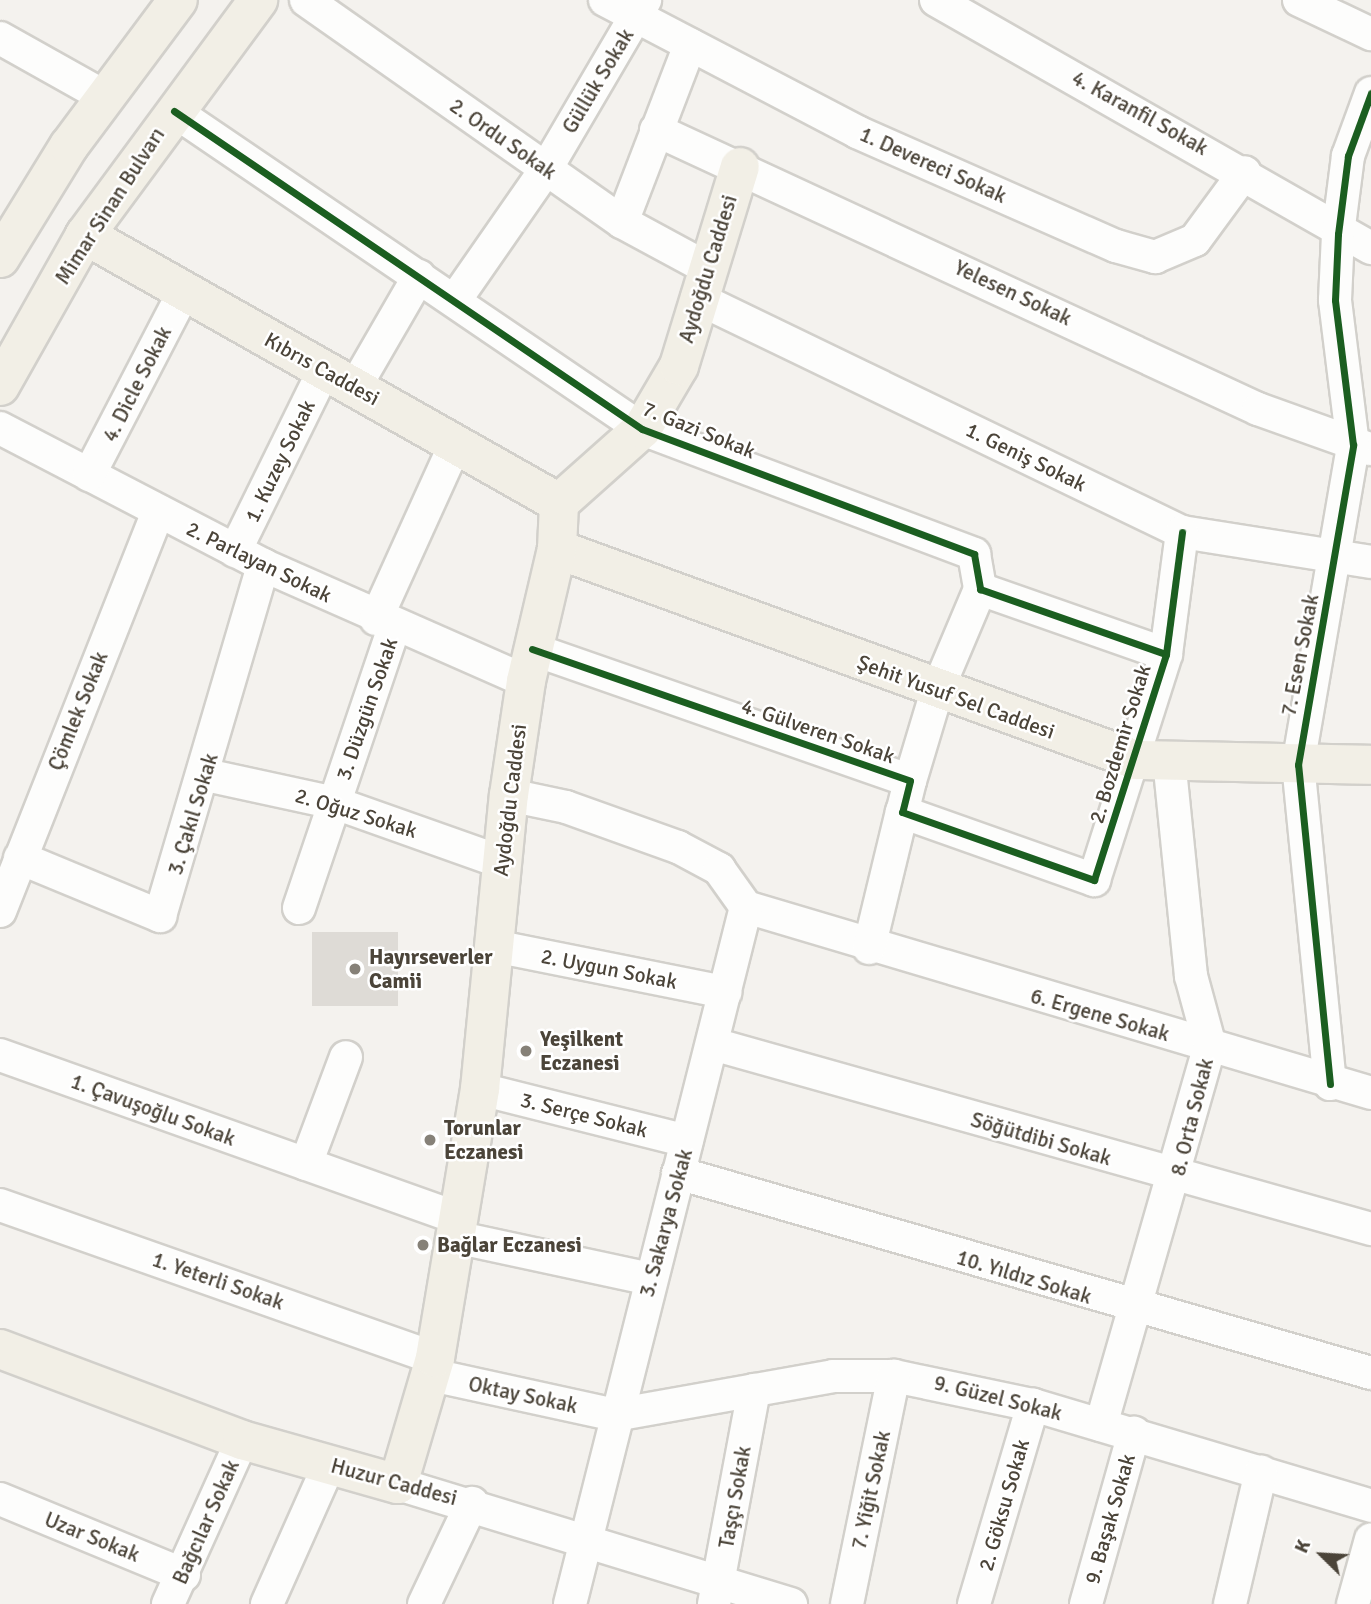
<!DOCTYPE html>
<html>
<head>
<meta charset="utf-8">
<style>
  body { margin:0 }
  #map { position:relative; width:1371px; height:1604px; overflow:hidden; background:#f4f2ee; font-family:Signika,sans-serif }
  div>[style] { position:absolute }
  .building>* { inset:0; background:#dedbd6; transform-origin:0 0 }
  .roads { filter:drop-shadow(2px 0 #d2d0cb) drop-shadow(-2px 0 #d2d0cb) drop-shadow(0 2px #d2d0cb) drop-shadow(0 -2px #d2d0cb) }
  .minor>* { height:32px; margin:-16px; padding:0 16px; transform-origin:16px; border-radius:16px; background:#fdfdfc }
  .major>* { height:38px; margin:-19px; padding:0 19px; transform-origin:19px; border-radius:19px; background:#f2efe6 }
  .cycleway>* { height:7px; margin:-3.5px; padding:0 3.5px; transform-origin:3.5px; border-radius:3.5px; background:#1b5e20 }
  .dots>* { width:19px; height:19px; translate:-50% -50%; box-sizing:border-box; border:4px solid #fff; border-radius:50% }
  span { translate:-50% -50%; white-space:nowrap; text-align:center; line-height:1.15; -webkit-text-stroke:5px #fff; paint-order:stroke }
  .street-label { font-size:21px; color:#4b4439 }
  .poi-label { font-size:21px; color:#4b4439; font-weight:700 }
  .left { translate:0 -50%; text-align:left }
  .north { position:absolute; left:1287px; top:1520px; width:70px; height:70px; -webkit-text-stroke:5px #fff; paint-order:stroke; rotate:294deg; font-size:19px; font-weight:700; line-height:28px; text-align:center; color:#4b4439 }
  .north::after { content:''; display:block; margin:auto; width:24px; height:32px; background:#4b4439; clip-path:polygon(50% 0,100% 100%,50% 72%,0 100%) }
</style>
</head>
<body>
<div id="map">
  <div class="building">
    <div style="left:312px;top:932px;width:86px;height:74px"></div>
  </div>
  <div class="roads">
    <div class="minor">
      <div style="left:306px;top:0;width:386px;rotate:35.1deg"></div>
      <div style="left:622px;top:222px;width:97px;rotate:28.4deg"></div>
      <div style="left:605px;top:0;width:284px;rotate:27.6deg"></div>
      <div style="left:857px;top:132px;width:283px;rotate:23.8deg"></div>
      <div style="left:1116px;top:246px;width:41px;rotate:15.8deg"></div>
      <div style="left:1155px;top:257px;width:43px;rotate:-23deg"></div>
      <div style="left:1195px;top:240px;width:84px;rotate:-53.7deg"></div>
      <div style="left:936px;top:0;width:501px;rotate:29.69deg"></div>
      <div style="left:1299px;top:0;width:80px;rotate:25.3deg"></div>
      <div style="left:0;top:38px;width:120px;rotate:29.3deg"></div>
      <div style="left:174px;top:111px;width:566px;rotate:34.2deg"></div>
      <div style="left:642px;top:429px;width:355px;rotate:20.6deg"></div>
      <div style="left:974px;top:554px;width:36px;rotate:80deg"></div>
      <div style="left:980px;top:589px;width:197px;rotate:19.3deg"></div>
      <div style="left:656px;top:130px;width:664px;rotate:24.87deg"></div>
      <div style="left:1258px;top:409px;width:119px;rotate:19.7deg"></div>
      <div style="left:622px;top:222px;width:190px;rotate:-69deg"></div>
      <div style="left:697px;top:298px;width:538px;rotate:25.76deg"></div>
      <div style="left:1182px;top:532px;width:191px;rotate:9deg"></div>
      <div style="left:455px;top:300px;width:160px;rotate:-55.2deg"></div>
      <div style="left:546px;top:169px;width:196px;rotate:-59.6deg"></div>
      <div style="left:355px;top:387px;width:128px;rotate:-60deg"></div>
      <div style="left:0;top:428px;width:297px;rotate:27.5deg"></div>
      <div style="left:263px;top:565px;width:287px;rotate:23.8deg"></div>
      <div style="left:89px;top:475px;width:206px;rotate:-62.6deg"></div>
      <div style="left:235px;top:551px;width:202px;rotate:-63.8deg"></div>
      <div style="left:376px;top:619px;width:193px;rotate:-65.6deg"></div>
      <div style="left:532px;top:649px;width:400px;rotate:19.2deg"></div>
      <div style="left:910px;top:781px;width:32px;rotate:104deg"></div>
      <div style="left:902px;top:812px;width:204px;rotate:19.5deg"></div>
      <div style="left:1094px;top:880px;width:237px;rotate:-72.3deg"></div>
      <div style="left:1166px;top:654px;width:123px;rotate:-82.5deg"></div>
      <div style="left:206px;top:775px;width:132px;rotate:12.2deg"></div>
      <div style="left:335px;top:803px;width:177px;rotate:19.5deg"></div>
      <div style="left:910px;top:781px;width:94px;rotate:-73.3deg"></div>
      <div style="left:937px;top:691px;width:111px;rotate:-67.1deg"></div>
      <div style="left:509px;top:795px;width:58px;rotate:11.9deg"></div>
      <div style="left:566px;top:807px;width:119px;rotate:19.7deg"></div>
      <div style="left:678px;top:847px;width:47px;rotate:28.2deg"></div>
      <div style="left:719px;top:869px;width:47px;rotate:54.6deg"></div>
      <div style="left:746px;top:907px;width:652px;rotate:16.57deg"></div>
      <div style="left:20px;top:858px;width:152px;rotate:22.5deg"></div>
      <div style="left:160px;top:916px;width:366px;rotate:-73.6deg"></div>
      <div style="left:299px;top:908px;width:296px;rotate:-71.3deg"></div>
      <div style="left:0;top:911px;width:430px;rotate:-68.4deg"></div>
      <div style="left:494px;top:946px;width:236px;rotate:11.3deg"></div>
      <div style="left:869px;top:948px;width:140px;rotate:-76.4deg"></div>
      <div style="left:713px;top:1044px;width:684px;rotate:15.7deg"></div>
      <div style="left:0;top:1055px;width:486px;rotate:19.6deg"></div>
      <div style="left:1330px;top:1084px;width:321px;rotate:-95.7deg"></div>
      <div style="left:1298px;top:765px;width:325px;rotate:-80.2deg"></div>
      <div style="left:1353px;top:445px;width:146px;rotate:-97.1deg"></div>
      <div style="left:1335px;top:300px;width:66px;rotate:-87.4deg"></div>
      <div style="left:1338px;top:234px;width:79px;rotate:-82.7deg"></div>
      <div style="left:1348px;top:156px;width:67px;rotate:-69.9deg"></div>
      <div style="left:480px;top:1089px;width:213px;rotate:14.1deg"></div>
      <div style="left:306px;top:1164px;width:114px;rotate:-69.5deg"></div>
      <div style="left:678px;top:1173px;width:721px;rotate:16.1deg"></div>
      <div style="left:0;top:1205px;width:461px;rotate:19.4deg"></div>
      <div style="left:455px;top:1237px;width:200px;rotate:12.1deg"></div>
      <div style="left:432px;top:1375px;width:187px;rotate:12.3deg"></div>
      <div style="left:615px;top:1415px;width:221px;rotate:-10.1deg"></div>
      <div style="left:833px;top:1376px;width:61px"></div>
      <div style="left:894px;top:1376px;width:142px;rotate:11.8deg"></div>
      <div style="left:1033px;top:1405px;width:353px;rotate:16.6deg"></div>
      <div style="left:1101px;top:1425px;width:394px;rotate:-74deg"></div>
      <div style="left:1210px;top:1046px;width:73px;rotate:-105.2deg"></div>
      <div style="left:1191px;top:976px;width:216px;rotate:-95.8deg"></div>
      <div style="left:398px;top:1484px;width:411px;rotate:17deg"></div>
      <div style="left:0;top:1499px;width:199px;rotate:22.4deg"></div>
      <div style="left:168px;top:1604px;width:180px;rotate:-65.7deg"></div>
      <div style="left:267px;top:1604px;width:152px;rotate:-66deg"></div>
      <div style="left:424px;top:1604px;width:112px;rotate:-64.6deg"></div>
      <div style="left:570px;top:1604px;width:719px;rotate:-75.83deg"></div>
      <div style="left:714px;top:1604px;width:218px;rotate:-79.4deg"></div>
      <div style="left:847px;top:1604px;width:233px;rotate:-78.4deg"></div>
      <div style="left:974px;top:1604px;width:208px;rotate:-73.5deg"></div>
      <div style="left:1086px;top:1604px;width:178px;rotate:-74.3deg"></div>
      <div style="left:1230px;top:1604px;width:136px;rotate:-76.8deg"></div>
      <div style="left:1353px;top:1604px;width:67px;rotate:-74.5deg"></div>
    </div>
    <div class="major">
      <div style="left:85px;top:235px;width:545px;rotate:29.48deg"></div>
      <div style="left:0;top:258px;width:132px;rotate:-58.4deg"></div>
      <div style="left:69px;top:146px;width:182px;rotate:-53.3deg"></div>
      <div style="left:0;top:386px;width:173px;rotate:-60.6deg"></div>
      <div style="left:85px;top:235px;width:292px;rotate:-53.6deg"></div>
      <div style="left:557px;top:549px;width:616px;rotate:20.02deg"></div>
      <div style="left:1136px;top:760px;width:235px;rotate:1.2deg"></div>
      <div style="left:0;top:1349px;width:259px;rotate:20.6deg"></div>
      <div style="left:242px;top:1440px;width:162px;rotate:15.8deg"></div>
      <div style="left:398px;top:1484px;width:131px;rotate:-73.6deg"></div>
      <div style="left:435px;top:1358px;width:273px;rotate:-80.5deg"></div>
      <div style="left:480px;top:1089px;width:295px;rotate:-84.4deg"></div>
      <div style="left:509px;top:795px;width:115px;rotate:-81.5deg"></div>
      <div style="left:526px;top:681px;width:136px;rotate:-76.8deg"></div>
      <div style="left:557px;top:549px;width:46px;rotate:-87.5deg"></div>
      <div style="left:559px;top:503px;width:111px;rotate:-41.7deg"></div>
      <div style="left:642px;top:429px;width:73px;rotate:-59.6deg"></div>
      <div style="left:679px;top:366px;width:208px;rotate:-73deg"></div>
    </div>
  </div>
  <div class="cycleway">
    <div style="left:174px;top:111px;width:566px;rotate:34.2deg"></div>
    <div style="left:642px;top:429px;width:355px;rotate:20.6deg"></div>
    <div style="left:974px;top:554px;width:36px;rotate:80deg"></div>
    <div style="left:980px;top:589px;width:197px;rotate:19.3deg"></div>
    <div style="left:532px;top:649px;width:400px;rotate:19.2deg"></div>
    <div style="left:910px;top:781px;width:32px;rotate:104deg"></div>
    <div style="left:902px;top:812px;width:204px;rotate:19.5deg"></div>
    <div style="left:1094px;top:880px;width:237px;rotate:-72.3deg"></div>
    <div style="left:1166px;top:654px;width:123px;rotate:-82.5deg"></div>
    <div style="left:1330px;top:1084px;width:321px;rotate:-95.7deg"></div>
    <div style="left:1298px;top:765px;width:325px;rotate:-80.2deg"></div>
    <div style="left:1353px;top:445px;width:146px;rotate:-97.1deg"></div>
    <div style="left:1335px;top:300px;width:66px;rotate:-87.4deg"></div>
    <div style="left:1338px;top:234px;width:79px;rotate:-82.7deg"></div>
    <div style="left:1348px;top:156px;width:67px;rotate:-69.9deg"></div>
  </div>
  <div class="dots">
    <div style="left:355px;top:969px;background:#868178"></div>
    <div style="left:526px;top:1051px;background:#868178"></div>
    <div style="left:430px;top:1140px;background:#868178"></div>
    <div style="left:423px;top:1245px;background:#868178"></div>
  </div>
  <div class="street-label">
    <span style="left:598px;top:81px;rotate:-59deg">Güllük Sokak</span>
    <span style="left:1140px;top:113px;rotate:29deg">4. Karanfil Sokak</span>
    <span style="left:503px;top:139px;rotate:35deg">2. Ordu Sokak</span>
    <span style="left:933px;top:165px;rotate:24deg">1. Devereci Sokak</span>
    <span style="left:110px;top:206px;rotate:-57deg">Mimar Sinan Bulvarı</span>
    <span style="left:708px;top:269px;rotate:-73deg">Aydoğdu Caddesi</span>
    <span style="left:1013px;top:293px;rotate:25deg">Yelesen Sokak</span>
    <span style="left:322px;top:369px;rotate:29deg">Kıbrıs Caddesi</span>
    <span style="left:137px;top:384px;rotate:-63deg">4. Dicle Sokak</span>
    <span style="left:699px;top:430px;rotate:22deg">7. Gazi Sokak</span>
    <span style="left:1026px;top:457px;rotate:26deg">1. Geniş Sokak</span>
    <span style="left:280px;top:461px;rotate:-64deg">1. Kuzey Sokak</span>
    <span style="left:259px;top:562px;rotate:26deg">2. Parlayan Sokak</span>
    <span style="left:1300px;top:655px;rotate:-79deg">7. Esen Sokak</span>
    <span style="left:956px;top:697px;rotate:20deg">Şehit Yusuf Sel Caddesi</span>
    <span style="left:367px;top:709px;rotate:-71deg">3. Düzgün Sokak</span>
    <span style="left:78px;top:711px;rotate:-68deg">Çömlek Sokak</span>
    <span style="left:818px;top:731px;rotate:19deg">4. Gülveren Sokak</span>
    <span style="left:1120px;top:744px;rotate:-73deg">2. Bozdemir Sokak</span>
    <span style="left:510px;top:800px;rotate:-83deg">Aydoğdu Caddesi</span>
    <span style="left:356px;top:813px;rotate:17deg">2. Oğuz Sokak</span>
    <span style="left:193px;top:814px;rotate:-73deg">3. Çakıl Sokak</span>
    <span style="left:609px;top:969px;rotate:11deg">2. Uygun Sokak</span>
    <span style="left:1100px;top:1015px;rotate:16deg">6. Ergene Sokak</span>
    <span style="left:153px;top:1110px;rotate:20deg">1. Çavuşoğlu Sokak</span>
    <span style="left:584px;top:1115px;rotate:14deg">3. Serçe Sokak</span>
    <span style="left:1192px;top:1117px;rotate:-76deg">8. Orta Sokak</span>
    <span style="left:1041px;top:1139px;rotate:16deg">Söğütdibi Sokak</span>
    <span style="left:666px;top:1223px;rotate:-75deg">3. Sakarya Sokak</span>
    <span style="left:1024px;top:1277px;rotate:17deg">10. Yıldız Sokak</span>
    <span style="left:218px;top:1281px;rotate:19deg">1. Yeterli Sokak</span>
    <span style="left:523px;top:1395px;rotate:12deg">Oktay Sokak</span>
    <span style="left:998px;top:1398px;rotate:14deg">9. Güzel Sokak</span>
    <span style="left:394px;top:1482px;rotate:15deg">Huzur Caddesi</span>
    <span style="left:871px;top:1490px;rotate:-78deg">7. Yiğit Sokak</span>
    <span style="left:735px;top:1497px;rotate:-80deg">Taşçı Sokak</span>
    <span style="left:1004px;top:1505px;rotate:-74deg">2. Göksu Sokak</span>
    <span style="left:1110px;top:1519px;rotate:-74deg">9. Başak Sokak</span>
    <span style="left:206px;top:1522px;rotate:-66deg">Bağcılar Sokak</span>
    <span style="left:92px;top:1537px;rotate:22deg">Uzar Sokak</span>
  </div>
  <div class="poi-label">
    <span class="left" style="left:369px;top:969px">Hayırseverler<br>Camii</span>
    <span class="left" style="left:540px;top:1051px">Yeşilkent<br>Eczanesi</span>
    <span class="left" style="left:444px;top:1140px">Torunlar<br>Eczanesi</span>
    <span class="left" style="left:437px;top:1245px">Bağlar Eczanesi</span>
  </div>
  <div class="north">K</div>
</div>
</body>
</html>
